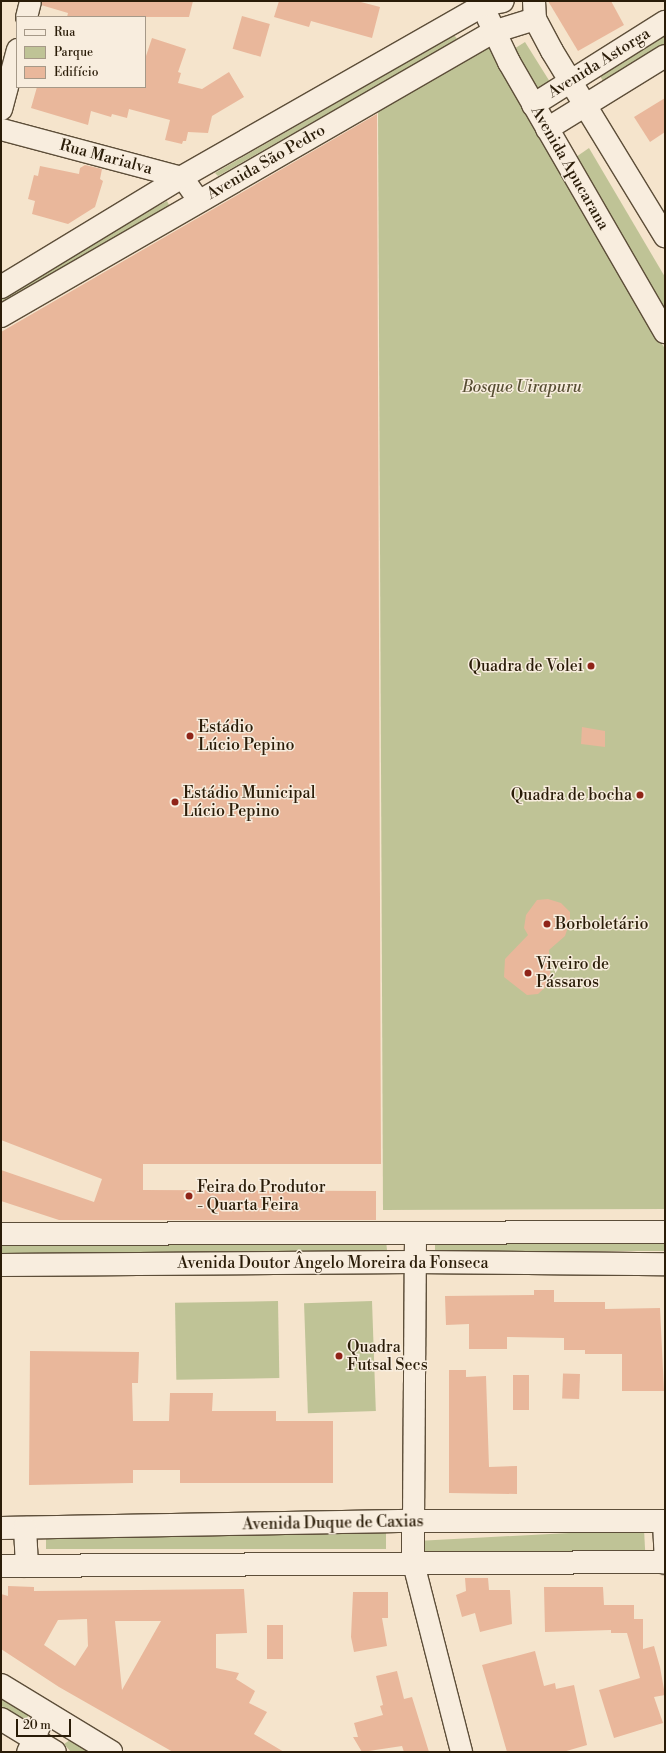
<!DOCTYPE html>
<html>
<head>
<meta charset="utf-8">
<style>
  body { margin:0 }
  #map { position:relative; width:666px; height:1753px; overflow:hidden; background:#f5e4cc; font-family:"Libre Bodoni",serif }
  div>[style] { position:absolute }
  .green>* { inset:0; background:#bfc396; transform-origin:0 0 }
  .building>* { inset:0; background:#e9b79b; transform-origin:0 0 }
  .roads { filter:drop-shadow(1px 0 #5d4e39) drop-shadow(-1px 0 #5d4e39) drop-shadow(0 1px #5d4e39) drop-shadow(0 -1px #5d4e39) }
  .street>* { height:21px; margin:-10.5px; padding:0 10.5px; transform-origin:10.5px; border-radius:10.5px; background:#f8edde }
  .secondary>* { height:22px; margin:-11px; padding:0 11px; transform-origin:11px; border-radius:11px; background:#f8edde }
  .dots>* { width:11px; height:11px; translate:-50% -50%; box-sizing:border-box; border:2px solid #f8edde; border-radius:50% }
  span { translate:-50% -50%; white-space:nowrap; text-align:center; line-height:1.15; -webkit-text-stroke:3px #f8edde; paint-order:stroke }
  .street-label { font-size:16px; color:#2a1c08 }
  .park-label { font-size:16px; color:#574e33; font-style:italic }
  .poi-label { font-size:16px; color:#2a1c08 }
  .right { translate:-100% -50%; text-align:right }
  .left { translate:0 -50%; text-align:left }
  .frame { position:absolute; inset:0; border:2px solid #2a1c08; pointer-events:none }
  .legend { position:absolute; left:16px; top:16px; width:130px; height:72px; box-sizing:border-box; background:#f8edde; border:1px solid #a69988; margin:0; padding:5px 7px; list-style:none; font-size:12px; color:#2a1c08 }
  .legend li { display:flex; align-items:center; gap:8px; height:20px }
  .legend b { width:20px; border:1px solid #a69988 }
  .scale { position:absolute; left:16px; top:1719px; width:55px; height:18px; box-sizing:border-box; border:2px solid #2a1c08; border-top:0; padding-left:5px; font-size:12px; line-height:14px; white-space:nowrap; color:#2a1c08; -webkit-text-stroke:3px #f8edde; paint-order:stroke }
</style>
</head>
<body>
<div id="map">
  <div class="green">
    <div style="clip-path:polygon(665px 34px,665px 51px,607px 88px,600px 76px)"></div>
    <div style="clip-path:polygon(454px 35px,458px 40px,218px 176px,215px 173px)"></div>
    <div style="clip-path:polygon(490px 40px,665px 349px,665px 1209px,383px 1210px,378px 105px)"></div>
    <div style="left:525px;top:42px;width:49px;height:15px;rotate:58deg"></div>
    <div style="clip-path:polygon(589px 148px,665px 277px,665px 309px,576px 157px)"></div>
    <div style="left:167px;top:201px;width:15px;height:192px;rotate:62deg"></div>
    <div style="left:435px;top:1239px;width:230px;height:12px"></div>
    <div style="clip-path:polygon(386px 1240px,387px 1250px,1px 1256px,1px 1243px)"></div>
    <div style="left:278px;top:1301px;width:77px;height:103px;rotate:89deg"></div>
    <div style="left:372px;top:1301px;width:110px;height:68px;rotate:88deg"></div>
    <div style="left:644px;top:1529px;width:21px;height:223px;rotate:87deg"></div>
    <div style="left:386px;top:1531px;width:18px;height:340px;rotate:90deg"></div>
    <div style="clip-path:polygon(1px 1694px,29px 1714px,27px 1718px,21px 1718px,1px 1706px)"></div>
    <div style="clip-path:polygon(73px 1738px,95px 1752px,71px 1752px,64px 1744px)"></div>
  </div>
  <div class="building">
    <div style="clip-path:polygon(42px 1px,193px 1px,189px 17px,67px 17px,68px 13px,41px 5px)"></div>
    <div style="clip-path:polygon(279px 1px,357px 1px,380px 7px,372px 38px,311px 21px,309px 27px,274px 17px)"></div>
    <div style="clip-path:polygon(548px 1px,611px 1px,624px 25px,578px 51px)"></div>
    <div style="left:242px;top:16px;width:29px;height:34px;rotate:16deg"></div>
    <div style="clip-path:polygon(152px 38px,186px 49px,178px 72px,181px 73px,178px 83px,202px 89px,229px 72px,244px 97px,212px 116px,208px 133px,188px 132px,186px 141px,183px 141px,182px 144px,165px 140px,170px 120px,129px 109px,127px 118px,112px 114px,111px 117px,91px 111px,88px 125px,31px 108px,37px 87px,145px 87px,145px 59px)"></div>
    <div style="clip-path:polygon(665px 98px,665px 132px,650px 142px,634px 117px)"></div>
    <div style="clip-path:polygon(377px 114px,381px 1164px,143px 1164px,143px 1190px,376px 1191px,376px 1220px,59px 1220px,1px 1201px,1px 1170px,94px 1202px,102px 1179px,1px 1140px,1px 332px)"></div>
    <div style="clip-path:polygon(85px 165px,102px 169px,100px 179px,103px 181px,95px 207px,68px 224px,32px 214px,35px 201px,28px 199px,34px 175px,38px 176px,40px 166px,79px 174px,80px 168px)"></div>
    <div style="clip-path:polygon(582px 727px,605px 731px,605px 747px,581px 744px)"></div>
    <div style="clip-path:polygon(548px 899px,561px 903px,570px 912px,570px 921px,565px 936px,549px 950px,551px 982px,538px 994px,527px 995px,504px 977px,505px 959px,528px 935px,524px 928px,526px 915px,537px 900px)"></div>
    <div style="clip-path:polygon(534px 1290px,554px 1290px,554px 1302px,605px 1302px,605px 1309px,660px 1308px,664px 1391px,622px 1391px,622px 1354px,585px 1354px,585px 1350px,564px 1350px,564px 1338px,507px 1337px,507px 1349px,469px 1349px,469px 1324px,446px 1325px,445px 1296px,534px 1295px)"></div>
    <div style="clip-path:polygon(30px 1351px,139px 1352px,138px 1383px,132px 1383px,133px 1421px,169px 1421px,170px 1393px,213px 1393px,212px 1411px,276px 1411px,276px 1421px,333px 1421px,333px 1483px,180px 1483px,180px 1470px,133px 1470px,133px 1483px,29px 1485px)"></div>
    <div style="clip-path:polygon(449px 1370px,466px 1370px,466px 1377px,486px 1376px,489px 1467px,517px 1466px,517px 1494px,449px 1493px)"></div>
    <div style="left:580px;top:1374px;width:25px;height:17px;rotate:92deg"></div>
    <div style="left:529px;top:1375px;width:35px;height:16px;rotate:90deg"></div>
    <div style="clip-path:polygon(465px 1578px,488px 1578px,489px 1590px,510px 1590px,512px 1624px,480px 1632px,475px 1613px,462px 1617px,456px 1595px,466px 1591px)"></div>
    <div style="clip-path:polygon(evenodd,8px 1586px,34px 1587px,34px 1591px,244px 1589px,247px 1633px,216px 1634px,216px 1668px,239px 1673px,236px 1679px,255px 1691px,249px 1703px,267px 1712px,254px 1734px,284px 1752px,173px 1752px,59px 1687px,1px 1649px,1px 1594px,8px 1596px,8px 1586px,87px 1619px,88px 1646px,75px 1666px,44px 1645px,58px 1620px,87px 1619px,8px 1586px,115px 1621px,161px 1621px,122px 1690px,115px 1621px)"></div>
    <div style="clip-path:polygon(544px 1587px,603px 1587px,604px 1605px,634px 1605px,634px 1619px,643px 1619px,643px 1649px,654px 1646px,660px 1667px,665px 1695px,654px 1697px,663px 1723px,614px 1738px,599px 1690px,640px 1678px,627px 1633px,611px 1633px,611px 1630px,545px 1632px)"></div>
    <div style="clip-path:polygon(353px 1592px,388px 1592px,388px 1618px,382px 1618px,387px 1646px,354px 1652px,351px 1637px)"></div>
    <div style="left:267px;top:1625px;width:16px;height:34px"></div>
    <div style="clip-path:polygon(535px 1651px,544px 1686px,555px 1683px,556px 1689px,574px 1685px,587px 1745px,563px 1752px,507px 1752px,482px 1665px)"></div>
    <div style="clip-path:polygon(397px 1671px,404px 1699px,412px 1697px,429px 1752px,404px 1752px,402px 1746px,362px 1752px,353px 1737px,358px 1737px,354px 1723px,383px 1715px,380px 1706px,383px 1705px,376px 1676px)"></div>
  </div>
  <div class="roads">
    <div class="street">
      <div style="left:26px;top:17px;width:16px;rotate:-76deg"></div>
      <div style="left:1px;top:109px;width:62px;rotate:-75.1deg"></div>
      <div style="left:1px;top:129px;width:187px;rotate:14.9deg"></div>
      <div style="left:182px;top:177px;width:29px;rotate:55deg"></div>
      <div style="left:413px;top:1521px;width:289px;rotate:-89.6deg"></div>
      <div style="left:663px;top:1521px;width:42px;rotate:87.3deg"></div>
      <div style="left:413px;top:1563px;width:195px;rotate:75.7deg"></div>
      <div style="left:27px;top:1752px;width:43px;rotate:-65.2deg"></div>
    </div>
    <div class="secondary">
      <div style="left:534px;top:1px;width:18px;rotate:87deg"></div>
      <div style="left:535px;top:19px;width:36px;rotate:62deg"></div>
      <div style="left:552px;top:51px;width:217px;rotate:58.6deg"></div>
      <div style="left:488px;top:18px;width:49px;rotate:64.5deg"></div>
      <div style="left:509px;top:62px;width:312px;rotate:60deg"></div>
      <div style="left:533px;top:105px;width:156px;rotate:-32.2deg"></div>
      <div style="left:547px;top:129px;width:139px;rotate:-31.7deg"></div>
      <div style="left:1px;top:287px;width:212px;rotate:-31.3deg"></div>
      <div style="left:182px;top:177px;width:347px;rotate:-29.7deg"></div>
      <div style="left:483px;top:5px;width:20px;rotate:-11deg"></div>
      <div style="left:1px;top:316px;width:568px;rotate:-30deg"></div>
      <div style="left:493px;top:32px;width:44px;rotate:-17.2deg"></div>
      <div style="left:1px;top:1234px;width:664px;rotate:-0.17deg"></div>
      <div style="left:1px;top:1265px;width:412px;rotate:-0.4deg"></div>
      <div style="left:413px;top:1262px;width:252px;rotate:0.5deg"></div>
      <div style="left:1px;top:1528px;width:412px;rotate:-1deg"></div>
      <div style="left:413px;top:1521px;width:252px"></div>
      <div style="left:25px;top:1528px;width:38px;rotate:87deg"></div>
      <div style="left:413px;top:1563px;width:42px;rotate:-90deg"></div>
      <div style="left:1px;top:1566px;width:664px;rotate:-0.35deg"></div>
      <div style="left:1px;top:1685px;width:129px;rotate:31.3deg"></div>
      <div style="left:1px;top:1719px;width:63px;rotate:31.4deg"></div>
    </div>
  </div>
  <div class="dots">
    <div style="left:591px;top:666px;background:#8f2418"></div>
    <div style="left:190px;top:736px;background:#8f2418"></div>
    <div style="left:640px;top:795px;background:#8f2418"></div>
    <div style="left:175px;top:802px;background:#8f2418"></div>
    <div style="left:547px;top:924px;background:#8f2418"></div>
    <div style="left:528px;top:973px;background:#8f2418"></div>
    <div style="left:189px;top:1196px;background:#8f2418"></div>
    <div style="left:339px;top:1356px;background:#8f2418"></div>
  </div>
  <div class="street-label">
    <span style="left:599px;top:63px;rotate:-32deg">Avenida Astorga</span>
    <span style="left:106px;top:157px;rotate:15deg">Rua Marialva</span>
    <span style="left:266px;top:162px;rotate:-30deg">Avenida São Pedro</span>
    <span style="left:570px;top:168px;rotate:60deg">Avenida Apucarana</span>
    <span style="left:333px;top:1263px">Avenida Doutor Ângelo Moreira da Fonseca</span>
    <span style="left:333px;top:1523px;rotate:-1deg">Avenida Duque de Caxias</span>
  </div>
  <div class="park-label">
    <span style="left:522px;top:387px">Bosque Uirapuru</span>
  </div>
  <div class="poi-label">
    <span class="right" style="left:583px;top:666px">Quadra de Volei</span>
    <span class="left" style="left:198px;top:736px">Estádio<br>Lúcio Pepino</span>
    <span class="left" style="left:183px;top:802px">Estádio Municipal<br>Lúcio Pepino</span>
    <span class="right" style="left:632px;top:795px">Quadra de bocha</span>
    <span class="left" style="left:555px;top:924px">Borboletário</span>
    <span class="left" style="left:536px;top:973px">Viveiro de<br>Pássaros</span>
    <span class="left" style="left:197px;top:1196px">Feira do Produtor<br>- Quarta Feira</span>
    <span class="left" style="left:347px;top:1356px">Quadra<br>Futsal Secs</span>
  </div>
  <div class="frame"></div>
  <ul class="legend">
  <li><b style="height:5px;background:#f8edde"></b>Rua</li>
  <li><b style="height:11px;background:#bfc396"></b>Parque</li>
  <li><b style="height:11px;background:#e9b79b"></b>Edifício</li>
  </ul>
  <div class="scale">20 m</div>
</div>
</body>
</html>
